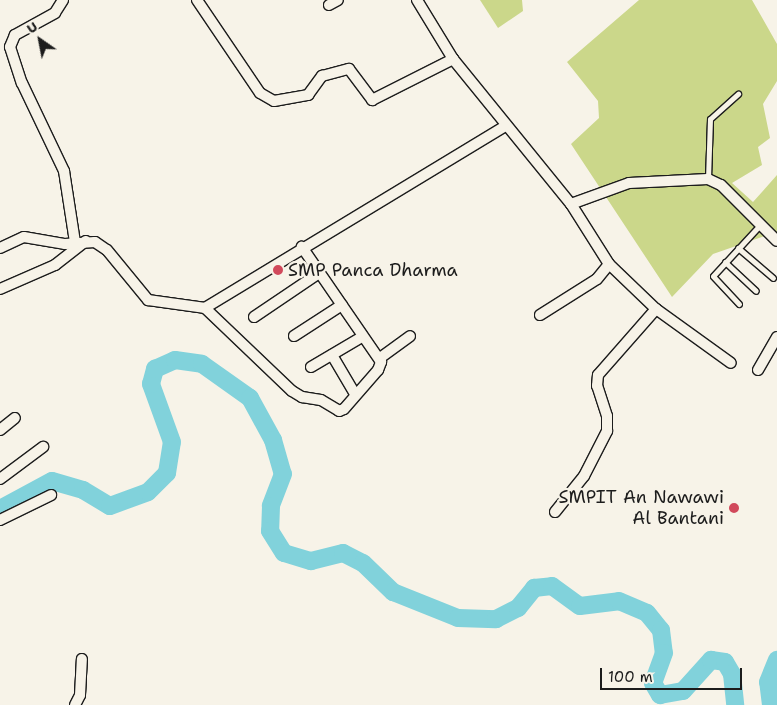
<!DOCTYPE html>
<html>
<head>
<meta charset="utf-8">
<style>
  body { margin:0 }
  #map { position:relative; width:777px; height:705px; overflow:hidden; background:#f7f3e8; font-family:"Shantell Sans",sans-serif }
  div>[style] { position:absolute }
  .green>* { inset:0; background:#cbd78a }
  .river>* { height:18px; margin:-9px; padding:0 9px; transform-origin:9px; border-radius:9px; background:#81d2db }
  .roads { filter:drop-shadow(1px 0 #1c1c1c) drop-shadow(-1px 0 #1c1c1c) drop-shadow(0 1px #1c1c1c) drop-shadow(0 -1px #1c1c1c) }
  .lane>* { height:5px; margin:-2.5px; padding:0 2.5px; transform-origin:2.5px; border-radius:2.5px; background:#f7f3e8 }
  .street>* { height:10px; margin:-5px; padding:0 5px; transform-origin:5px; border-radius:5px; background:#f7f3e8 }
  .dots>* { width:14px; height:14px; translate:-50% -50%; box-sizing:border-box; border:2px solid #f7f3e8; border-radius:50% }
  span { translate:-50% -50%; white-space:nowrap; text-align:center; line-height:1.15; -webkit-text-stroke:4.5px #f7f3e8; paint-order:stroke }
  .poi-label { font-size:18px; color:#1c1c1c }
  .left { translate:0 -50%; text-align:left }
  .right { translate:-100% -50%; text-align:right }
  .north { position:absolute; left:15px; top:15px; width:50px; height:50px; -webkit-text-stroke:4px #f7f3e8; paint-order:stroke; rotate:327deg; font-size:14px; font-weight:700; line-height:20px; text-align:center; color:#1c1c1c }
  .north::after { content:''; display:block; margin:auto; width:18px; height:22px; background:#1c1c1c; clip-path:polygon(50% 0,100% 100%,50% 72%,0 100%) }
  .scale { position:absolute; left:600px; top:668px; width:142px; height:22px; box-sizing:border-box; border:2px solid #1c1c1c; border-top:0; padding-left:6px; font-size:15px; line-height:18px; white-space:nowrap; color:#1c1c1c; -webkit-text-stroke:4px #f7f3e8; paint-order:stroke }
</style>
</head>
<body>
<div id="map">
  <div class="green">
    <div style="clip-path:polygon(480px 0,522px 0,523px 11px,498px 28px)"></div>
    <div style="clip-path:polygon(639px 0,752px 0,777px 44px,777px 81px,763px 104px,770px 138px,758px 147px,762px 165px,732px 183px,753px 202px,777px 175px,777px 243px,765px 236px,713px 254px,672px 297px,571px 144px,599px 118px,598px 101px,567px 62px)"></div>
  </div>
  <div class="river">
    <div style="left:0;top:509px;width:59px;rotate:-28.3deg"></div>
    <div style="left:52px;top:481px;width:32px;rotate:16deg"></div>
    <div style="left:83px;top:490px;width:31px;rotate:31deg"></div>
    <div style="left:110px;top:506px;width:40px;rotate:-20.2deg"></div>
    <div style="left:148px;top:492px;width:27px;rotate:-45deg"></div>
    <div style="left:167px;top:473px;width:31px;rotate:-81deg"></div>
    <div style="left:172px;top:442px;width:62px;rotate:-109.9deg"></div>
    <div style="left:151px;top:384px;width:16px;rotate:-75deg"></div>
    <div style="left:155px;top:369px;width:22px;rotate:-24deg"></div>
    <div style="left:175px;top:360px;width:27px;rotate:8deg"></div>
    <div style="left:202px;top:364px;width:59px;rotate:35.3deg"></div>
    <div style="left:250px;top:398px;width:48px;rotate:61.3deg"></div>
    <div style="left:273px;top:440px;width:35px;rotate:74deg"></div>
    <div style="left:283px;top:474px;width:34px;rotate:111deg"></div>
    <div style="left:271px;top:506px;width:25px;rotate:92deg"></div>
    <div style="left:270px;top:531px;width:26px;rotate:58deg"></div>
    <div style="left:284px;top:553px;width:28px;rotate:17deg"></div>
    <div style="left:311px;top:561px;width:33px;rotate:-14deg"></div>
    <div style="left:343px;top:553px;width:22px;rotate:27deg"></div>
    <div style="left:363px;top:563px;width:42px;rotate:44deg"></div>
    <div style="left:393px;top:592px;width:70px;rotate:21.8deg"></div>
    <div style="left:458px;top:618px;width:38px;rotate:2deg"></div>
    <div style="left:496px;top:619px;width:25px;rotate:-27deg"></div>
    <div style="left:518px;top:608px;width:26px;rotate:-51deg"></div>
    <div style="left:534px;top:588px;width:18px;rotate:-6deg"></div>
    <div style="left:552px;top:586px;width:34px;rotate:36deg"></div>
    <div style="left:580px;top:606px;width:39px;rotate:-7deg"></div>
    <div style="left:619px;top:601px;width:30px;rotate:23deg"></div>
    <div style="left:647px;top:613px;width:22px;rotate:51deg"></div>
    <div style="left:661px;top:630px;width:23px;rotate:83deg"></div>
    <div style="left:664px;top:653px;width:32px;rotate:110deg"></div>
    <div style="left:653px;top:683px;width:14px;rotate:60deg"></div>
    <div style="left:660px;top:695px;width:23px;rotate:-10deg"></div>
    <div style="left:683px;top:691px;width:42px;rotate:-47.9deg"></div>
    <div style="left:711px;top:660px;width:14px;rotate:8deg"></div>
    <div style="left:725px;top:662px;width:14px;rotate:60deg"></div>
    <div style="left:732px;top:674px;width:31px;rotate:84deg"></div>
    <div style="left:771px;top:705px;width:23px;rotate:-97deg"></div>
    <div style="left:768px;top:682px;width:24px;rotate:-68deg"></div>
  </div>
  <div class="roads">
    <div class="lane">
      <div style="left:708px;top:179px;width:60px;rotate:-88.1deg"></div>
      <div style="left:710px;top:119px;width:38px;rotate:-42deg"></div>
      <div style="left:738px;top:248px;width:46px;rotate:40.6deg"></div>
      <div style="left:725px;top:262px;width:42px;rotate:43.1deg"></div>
      <div style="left:739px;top:304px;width:38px;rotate:-133deg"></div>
      <div style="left:713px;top:276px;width:69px;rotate:-47.3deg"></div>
    </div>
    <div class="street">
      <div style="left:63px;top:0;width:15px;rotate:122deg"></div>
      <div style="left:55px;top:13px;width:46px;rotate:151.2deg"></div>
      <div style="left:15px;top:35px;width:13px;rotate:113deg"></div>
      <div style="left:10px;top:47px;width:38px;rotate:72deg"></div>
      <div style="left:22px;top:83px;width:98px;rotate:64.5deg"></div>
      <div style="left:64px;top:171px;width:72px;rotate:81.2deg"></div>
      <div style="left:197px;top:0;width:112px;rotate:55.9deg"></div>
      <div style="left:260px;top:93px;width:16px;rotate:30deg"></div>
      <div style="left:274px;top:101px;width:35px;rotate:-10deg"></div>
      <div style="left:308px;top:95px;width:24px;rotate:-54deg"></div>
      <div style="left:322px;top:76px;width:28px;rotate:-15deg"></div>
      <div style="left:349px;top:69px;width:39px;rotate:53deg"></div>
      <div style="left:372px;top:100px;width:91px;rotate:-26.8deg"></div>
      <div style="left:417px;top:0;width:69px;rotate:58.6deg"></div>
      <div style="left:453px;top:59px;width:187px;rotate:50.9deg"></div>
      <div style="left:571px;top:204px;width:62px;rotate:-19.9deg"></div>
      <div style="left:629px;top:183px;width:79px;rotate:-2.9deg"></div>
      <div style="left:708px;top:179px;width:14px;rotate:25deg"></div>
      <div style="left:721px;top:185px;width:79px;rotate:45deg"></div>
      <div style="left:329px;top:5px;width:10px;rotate:-29deg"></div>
      <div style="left:571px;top:204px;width:71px;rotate:57.7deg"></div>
      <div style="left:609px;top:264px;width:65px;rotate:43.8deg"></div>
      <div style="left:656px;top:309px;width:92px;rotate:35.8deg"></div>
      <div style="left:0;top:248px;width:26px;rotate:-25deg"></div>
      <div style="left:24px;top:237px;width:42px;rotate:9.7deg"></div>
      <div style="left:65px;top:244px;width:30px;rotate:-4deg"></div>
      <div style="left:95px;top:242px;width:14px;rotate:34deg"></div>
      <div style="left:107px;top:250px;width:65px;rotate:50.6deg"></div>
      <div style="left:148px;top:300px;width:58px;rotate:8deg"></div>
      <div style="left:205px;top:308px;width:352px;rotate:-31.2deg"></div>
      <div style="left:0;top:289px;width:60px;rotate:-23.6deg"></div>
      <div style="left:55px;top:265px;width:39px;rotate:-38deg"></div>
      <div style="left:205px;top:308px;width:120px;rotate:43.7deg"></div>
      <div style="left:292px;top:391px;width:12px;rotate:31deg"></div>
      <div style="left:302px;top:397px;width:19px;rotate:9deg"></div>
      <div style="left:321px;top:400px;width:21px;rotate:31deg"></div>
      <div style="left:339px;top:411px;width:5px;rotate:-22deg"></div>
      <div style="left:344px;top:409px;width:52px;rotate:-48.9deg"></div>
      <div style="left:378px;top:370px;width:9px;rotate:-69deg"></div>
      <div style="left:381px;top:362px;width:140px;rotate:-124.5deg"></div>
      <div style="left:540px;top:315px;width:67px;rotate:-32.3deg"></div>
      <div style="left:597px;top:279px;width:19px;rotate:-51deg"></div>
      <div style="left:254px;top:317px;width:78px;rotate:-34.1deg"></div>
      <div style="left:294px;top:336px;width:57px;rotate:-32.9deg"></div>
      <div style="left:332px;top:355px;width:45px;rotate:59.5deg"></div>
      <div style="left:380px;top:358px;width:37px;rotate:-36deg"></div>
      <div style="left:311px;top:367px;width:59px;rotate:-30.5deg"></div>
      <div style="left:758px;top:370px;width:38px;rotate:-60deg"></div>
      <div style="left:0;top:430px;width:19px;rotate:-39deg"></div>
      <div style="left:0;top:479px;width:54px;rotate:-36.7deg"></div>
      <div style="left:555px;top:512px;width:46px;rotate:-51.1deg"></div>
      <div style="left:584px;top:476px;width:51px;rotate:-62.9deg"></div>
      <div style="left:607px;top:431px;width:15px;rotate:-90deg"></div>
      <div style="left:607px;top:416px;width:32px;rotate:-108deg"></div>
      <div style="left:597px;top:386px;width:11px;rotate:-85deg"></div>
      <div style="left:598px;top:375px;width:88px;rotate:-48.7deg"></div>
      <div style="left:0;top:520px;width:57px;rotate:-26.1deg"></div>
      <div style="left:75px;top:705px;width:11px;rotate:-63deg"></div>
      <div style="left:80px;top:695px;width:36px;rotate:-87deg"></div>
    </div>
  </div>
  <div class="dots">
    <div style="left:278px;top:270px;background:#d1495b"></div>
    <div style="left:734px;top:508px;background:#d1495b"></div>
  </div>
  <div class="poi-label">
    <span class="left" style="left:288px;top:270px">SMP Panca Dharma</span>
    <span class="right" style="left:724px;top:508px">SMPIT An Nawawi<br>Al Bantani</span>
  </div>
  <div class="north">U</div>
  <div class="scale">100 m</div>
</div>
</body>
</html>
